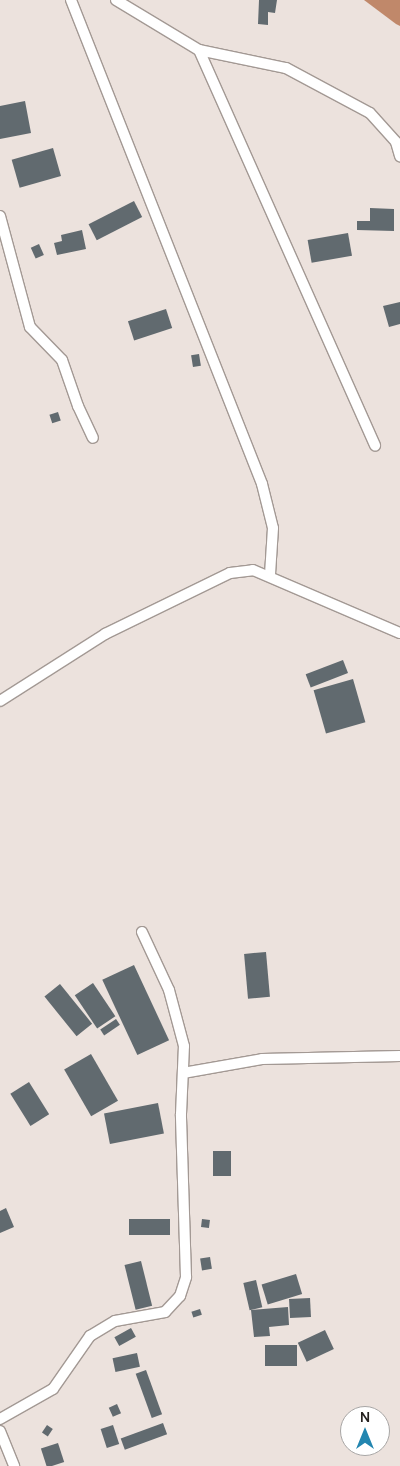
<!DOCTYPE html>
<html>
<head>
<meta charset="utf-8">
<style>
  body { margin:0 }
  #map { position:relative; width:400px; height:1466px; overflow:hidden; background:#ece2dd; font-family:Manrope,sans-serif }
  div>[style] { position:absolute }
  .water>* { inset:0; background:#c0886a }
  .building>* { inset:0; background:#616a6f; transform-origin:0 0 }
  .roads { filter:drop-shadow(1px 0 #a39994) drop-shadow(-1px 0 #a39994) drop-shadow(0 1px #a39994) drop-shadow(0 -1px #a39994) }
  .minor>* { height:10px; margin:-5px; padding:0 5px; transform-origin:5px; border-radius:5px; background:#fff }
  span { translate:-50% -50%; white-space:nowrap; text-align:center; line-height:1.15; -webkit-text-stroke:5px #fff; paint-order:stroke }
  .north { position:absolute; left:340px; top:1406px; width:50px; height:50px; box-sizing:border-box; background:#fff; border:1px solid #a8a6a5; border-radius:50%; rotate:0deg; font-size:14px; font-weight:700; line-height:20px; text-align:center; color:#25211f }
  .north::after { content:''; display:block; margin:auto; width:18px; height:22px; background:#2386b0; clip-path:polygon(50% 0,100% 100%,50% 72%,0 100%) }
</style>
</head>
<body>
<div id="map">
  <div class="water">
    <div style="clip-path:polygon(364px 0,400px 0,400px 26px,396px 24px)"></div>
  </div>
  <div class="building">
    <div style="clip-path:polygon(259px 0,277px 0,275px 13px,268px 12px,268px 25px,258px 24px)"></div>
    <div style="clip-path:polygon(25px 101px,31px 133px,0 139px,0 106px)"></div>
    <div style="left:53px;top:148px;width:29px;height:43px;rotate:74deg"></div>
    <div style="left:134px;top:201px;width:18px;height:51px;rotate:63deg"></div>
    <div style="clip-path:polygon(370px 208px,394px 209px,394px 231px,357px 230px,357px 221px,370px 221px)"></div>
    <div style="clip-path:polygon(82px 230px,86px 249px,57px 255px,54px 243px,62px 241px,61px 235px)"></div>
    <div style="left:348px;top:233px;width:23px;height:41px;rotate:80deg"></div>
    <div style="left:39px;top:244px;width:12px;height:9px;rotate:66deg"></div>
    <div style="clip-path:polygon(400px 302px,400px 324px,389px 327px,383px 306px)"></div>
    <div style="left:166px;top:309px;width:20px;height:40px;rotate:72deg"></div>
    <div style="left:199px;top:354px;width:12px;height:8px;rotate:81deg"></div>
    <div style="left:58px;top:412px;width:9px;height:9px;rotate:72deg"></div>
    <div style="left:343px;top:660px;width:14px;height:40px;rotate:69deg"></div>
    <div style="left:353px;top:679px;width:45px;height:41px;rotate:74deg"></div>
    <div style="left:266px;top:952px;width:45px;height:22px;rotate:85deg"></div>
    <div style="left:134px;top:965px;width:83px;height:35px;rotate:65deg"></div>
    <div style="left:93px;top:983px;width:40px;height:22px;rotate:56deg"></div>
    <div style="left:60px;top:984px;width:51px;height:20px;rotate:51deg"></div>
    <div style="left:116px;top:1019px;width:7px;height:19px;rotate:56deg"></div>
    <div style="left:91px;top:1054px;width:54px;height:31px;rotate:60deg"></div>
    <div style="left:29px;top:1082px;width:38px;height:22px;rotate:58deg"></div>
    <div style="left:158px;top:1103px;width:31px;height:55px;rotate:79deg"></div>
    <div style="left:213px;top:1151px;width:18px;height:25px"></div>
    <div style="clip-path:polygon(6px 1208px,14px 1227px,0 1233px,0 1211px)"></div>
    <div style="left:129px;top:1219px;width:41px;height:16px"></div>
    <div style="left:202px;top:1219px;width:8px;height:8px;rotate:7deg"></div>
    <div style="left:210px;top:1257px;width:12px;height:10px;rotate:81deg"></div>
    <div style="left:141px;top:1261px;width:46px;height:17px;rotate:76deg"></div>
    <div style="left:296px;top:1274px;width:21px;height:36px;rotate:73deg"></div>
    <div style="left:256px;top:1280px;width:28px;height:13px;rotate:77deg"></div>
    <div style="left:310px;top:1298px;width:19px;height:21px;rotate:87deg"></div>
    <div style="clip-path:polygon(288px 1307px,289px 1325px,269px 1327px,270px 1336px,254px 1337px,251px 1310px)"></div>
    <div style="left:200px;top:1309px;width:6px;height:9px;rotate:72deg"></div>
    <div style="left:131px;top:1328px;width:10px;height:19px;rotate:61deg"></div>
    <div style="left:325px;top:1330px;width:21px;height:30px;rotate:65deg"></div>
    <div style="left:265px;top:1345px;width:32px;height:21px"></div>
    <div style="left:137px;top:1353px;width:14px;height:25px;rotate:78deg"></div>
    <div style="left:146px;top:1370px;width:47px;height:11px;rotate:70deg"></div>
    <div style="left:117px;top:1404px;width:10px;height:9px;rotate:66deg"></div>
    <div style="left:163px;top:1423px;width:12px;height:45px;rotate:70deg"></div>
    <div style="left:47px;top:1425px;width:7px;height:9px;rotate:34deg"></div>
    <div style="left:113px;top:1425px;width:20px;height:13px;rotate:72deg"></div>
    <div style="left:58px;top:1443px;width:20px;height:18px;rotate:72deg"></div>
  </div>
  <div class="roads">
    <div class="minor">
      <div style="left:71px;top:0;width:520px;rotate:68.46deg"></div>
      <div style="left:262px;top:484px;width:45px;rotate:76deg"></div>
      <div style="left:273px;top:528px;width:47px;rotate:93.7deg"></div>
      <div style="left:116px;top:0;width:97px;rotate:31.1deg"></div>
      <div style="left:199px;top:50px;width:89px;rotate:11.7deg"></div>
      <div style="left:286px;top:68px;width:95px;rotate:28.2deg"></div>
      <div style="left:370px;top:113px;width:39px;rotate:48deg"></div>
      <div style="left:396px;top:142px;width:15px;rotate:74deg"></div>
      <div style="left:199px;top:50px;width:433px;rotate:66deg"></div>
      <div style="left:0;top:216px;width:115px;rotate:74.9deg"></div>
      <div style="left:30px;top:327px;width:46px;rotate:45.9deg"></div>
      <div style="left:62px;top:360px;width:49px;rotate:70.8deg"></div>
      <div style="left:78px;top:406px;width:35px;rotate:65deg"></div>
      <div style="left:0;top:701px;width:125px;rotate:-32.5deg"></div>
      <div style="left:105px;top:634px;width:139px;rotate:-26deg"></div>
      <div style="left:230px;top:573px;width:23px;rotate:-7deg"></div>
      <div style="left:253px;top:570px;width:160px;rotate:23.2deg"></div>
      <div style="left:183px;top:1073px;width:80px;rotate:-10deg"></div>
      <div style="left:262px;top:1059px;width:138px;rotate:-1.2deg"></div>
      <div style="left:0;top:1419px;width:61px;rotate:-29.5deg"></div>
      <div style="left:53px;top:1389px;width:65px;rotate:-55.1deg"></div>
      <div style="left:90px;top:1336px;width:29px;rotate:-31deg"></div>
      <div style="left:115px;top:1321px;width:51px;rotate:-10.2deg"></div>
      <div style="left:165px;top:1312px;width:22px;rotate:-47deg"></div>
      <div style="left:180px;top:1296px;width:20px;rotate:-72deg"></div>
      <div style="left:186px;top:1277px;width:163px;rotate:-91.8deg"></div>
      <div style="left:181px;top:1114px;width:68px;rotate:-87.5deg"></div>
      <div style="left:184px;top:1046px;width:58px;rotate:-105deg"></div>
      <div style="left:169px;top:990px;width:64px;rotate:-115deg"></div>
      <div style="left:0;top:1431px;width:38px;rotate:68deg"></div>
    </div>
  </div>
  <div class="north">N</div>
</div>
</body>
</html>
